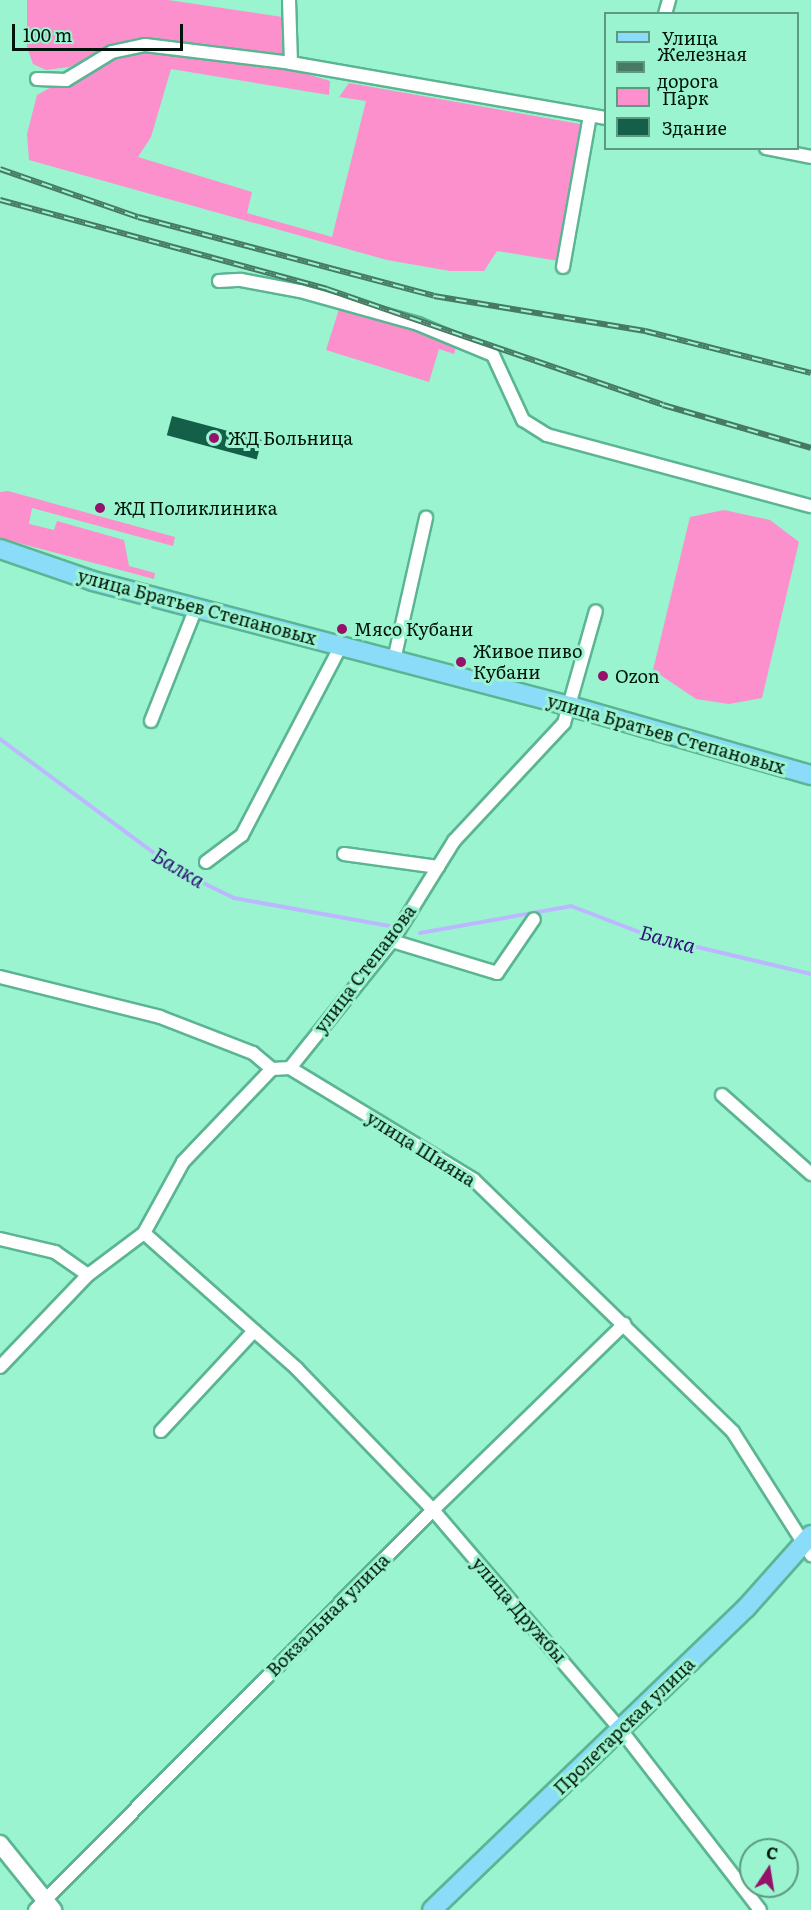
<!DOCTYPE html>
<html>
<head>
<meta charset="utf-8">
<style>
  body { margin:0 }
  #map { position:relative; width:811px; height:1910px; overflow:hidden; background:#9af4cf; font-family:Literata,serif }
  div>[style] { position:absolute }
  .green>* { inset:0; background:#fb90cc }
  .stream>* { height:4px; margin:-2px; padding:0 2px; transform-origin:2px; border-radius:2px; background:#bcb8ff }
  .building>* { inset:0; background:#145f47; transform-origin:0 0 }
  .roads { filter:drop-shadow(2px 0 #5bb593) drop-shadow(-2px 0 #5bb593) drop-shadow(0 2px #5bb593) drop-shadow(0 -2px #5bb593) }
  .street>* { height:12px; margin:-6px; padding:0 6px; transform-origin:6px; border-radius:6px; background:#fff }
  .secondary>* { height:16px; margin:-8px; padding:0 8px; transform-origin:8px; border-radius:8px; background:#fff }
  .primary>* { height:18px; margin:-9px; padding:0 9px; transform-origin:9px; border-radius:9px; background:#8adcf8 }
  .rail>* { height:6px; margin-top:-3px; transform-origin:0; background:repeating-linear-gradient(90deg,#9af4cf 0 11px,#467a64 0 22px); box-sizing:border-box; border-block:2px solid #467a64 }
  .dots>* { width:16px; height:16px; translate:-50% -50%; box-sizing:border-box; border:3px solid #9af4cf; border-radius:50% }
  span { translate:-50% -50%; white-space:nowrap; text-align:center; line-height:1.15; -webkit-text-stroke:6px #9af4cf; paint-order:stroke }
  .poi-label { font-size:18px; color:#00140b }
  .left { translate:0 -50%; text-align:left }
  .street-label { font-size:18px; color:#00140b }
  .water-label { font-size:20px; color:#2f1077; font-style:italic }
  .legend { position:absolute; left:604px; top:12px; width:195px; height:138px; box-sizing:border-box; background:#9af4cf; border:2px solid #5c9a81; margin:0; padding:8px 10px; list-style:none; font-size:18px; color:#00140b }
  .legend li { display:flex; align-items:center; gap:12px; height:30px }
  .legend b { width:30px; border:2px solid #5c9a81 }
  .north { position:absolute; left:739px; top:1838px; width:60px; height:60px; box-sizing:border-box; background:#9af4cf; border:2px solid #5c9a81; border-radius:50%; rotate:12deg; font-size:16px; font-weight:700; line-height:24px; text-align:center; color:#00140b }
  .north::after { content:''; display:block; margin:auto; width:21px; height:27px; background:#95116a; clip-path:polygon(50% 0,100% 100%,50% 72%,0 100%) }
  .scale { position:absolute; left:12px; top:24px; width:171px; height:27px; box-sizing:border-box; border:3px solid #00140b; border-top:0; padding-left:8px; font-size:18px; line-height:21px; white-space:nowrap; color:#00140b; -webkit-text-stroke:4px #9af4cf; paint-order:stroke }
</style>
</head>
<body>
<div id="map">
  <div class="green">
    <div style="clip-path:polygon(27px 0,168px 0,282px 17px,282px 0,286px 0,287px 52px,284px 56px,131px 39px,69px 67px,46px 70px,33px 64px,27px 47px)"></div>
    <div style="clip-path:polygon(137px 48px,287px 68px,330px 81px,329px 95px,171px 69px,151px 137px,138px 157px,252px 192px,247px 213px,332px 237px,366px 101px,339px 97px,349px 83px,580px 124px,584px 132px,559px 261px,497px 251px,484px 271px,450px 271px,387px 260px,29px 160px,27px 134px,37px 95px,109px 55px)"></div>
    <div style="clip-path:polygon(340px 306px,457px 343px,454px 354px,439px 349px,429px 382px,326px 350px)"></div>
    <div style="clip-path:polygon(8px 491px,175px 537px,173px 546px,32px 508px,29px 524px,54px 530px,57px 521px,124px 540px,129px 566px,155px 573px,154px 579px,0 538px,0 492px)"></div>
    <div style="clip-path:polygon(724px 510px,770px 520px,799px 542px,762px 698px,729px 704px,696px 699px,653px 670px,690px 517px)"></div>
  </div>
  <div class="stream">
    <div style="left:0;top:739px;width:220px;rotate:36.5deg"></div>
    <div style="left:177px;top:870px;width:64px;rotate:26.2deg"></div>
    <div style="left:234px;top:898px;width:158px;rotate:10.2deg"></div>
    <div style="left:420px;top:933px;width:153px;rotate:-10.1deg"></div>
    <div style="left:571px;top:906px;width:81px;rotate:20.9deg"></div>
    <div style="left:647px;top:935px;width:169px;rotate:13.4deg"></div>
  </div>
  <div class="building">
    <div style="left:172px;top:416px;width:93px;height:20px;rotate:15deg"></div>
  </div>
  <div class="roads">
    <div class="street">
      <div style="left:289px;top:0;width:63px;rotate:88.2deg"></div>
      <div style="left:665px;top:14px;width:15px;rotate:-74deg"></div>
      <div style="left:37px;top:79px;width:29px;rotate:2deg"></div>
      <div style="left:66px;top:80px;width:54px;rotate:-31.3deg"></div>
      <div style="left:112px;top:52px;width:34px;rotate:-12deg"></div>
      <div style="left:145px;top:45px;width:147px;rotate:7deg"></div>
      <div style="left:291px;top:63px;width:320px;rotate:9.9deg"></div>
      <div style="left:766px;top:148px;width:46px;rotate:11.3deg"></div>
      <div style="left:563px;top:267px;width:153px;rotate:-79.9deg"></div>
      <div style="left:219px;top:281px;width:22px;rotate:-3deg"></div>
      <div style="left:241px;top:280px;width:60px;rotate:10.6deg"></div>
      <div style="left:300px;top:291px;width:123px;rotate:15.6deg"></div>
      <div style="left:418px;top:324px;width:81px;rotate:22.5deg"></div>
      <div style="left:493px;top:355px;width:72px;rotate:65.2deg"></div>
      <div style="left:523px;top:420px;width:28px;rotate:32deg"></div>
      <div style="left:547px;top:435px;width:273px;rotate:15.1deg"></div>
      <div style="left:394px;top:660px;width:146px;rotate:-77.3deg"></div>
      <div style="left:151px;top:721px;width:122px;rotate:-68.3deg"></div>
      <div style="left:344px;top:854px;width:95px;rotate:7.9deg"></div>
      <div style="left:206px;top:862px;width:45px;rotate:-36.9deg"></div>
      <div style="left:242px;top:835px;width:213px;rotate:-62.4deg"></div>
      <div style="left:392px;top:941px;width:110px;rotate:16.9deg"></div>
      <div style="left:497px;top:973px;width:65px;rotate:-55.6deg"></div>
      <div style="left:0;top:977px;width:165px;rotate:14deg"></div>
      <div style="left:160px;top:1017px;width:100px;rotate:21.2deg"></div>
      <div style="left:253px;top:1053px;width:25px;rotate:40deg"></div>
      <div style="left:272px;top:1069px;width:18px;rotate:-3deg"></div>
      <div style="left:290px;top:1068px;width:215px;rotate:31.3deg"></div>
      <div style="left:474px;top:1180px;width:361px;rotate:44.2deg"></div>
      <div style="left:733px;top:1432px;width:146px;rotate:57.6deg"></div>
      <div style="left:290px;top:1068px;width:163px;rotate:-51.2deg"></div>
      <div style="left:392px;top:941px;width:118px;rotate:-58.2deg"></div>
      <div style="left:454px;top:841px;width:161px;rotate:-47deg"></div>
      <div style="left:564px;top:723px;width:116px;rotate:-74.1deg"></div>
      <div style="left:722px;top:1095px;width:119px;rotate:41.6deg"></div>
      <div style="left:144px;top:1233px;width:205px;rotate:41.6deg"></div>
      <div style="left:297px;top:1369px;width:196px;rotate:46deg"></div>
      <div style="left:433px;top:1510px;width:289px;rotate:49.5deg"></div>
      <div style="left:621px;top:1730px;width:227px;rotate:52.3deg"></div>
      <div style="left:0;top:1239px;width:57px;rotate:13.3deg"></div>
      <div style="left:55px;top:1252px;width:40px;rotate:34.9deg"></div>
      <div style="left:0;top:1367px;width:127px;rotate:-46.3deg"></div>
      <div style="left:88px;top:1275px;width:70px;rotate:-36.9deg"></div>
      <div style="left:144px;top:1233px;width:81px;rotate:-61.2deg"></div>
      <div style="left:183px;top:1162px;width:129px;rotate:-46.3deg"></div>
      <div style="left:161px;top:1431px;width:137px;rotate:-47.1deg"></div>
      <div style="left:35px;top:1910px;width:564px;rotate:-45.14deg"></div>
      <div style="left:433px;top:1510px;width:267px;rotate:-44.2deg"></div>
    </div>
    <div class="secondary">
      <div style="left:0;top:1844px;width:85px;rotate:51.2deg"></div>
    </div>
    <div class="primary">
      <div style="left:0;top:549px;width:98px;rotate:19deg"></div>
      <div style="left:93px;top:581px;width:493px;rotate:14.7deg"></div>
      <div style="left:570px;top:706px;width:251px;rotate:16deg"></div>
      <div style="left:432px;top:1910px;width:436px;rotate:-43.9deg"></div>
      <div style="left:746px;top:1608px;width:98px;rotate:-48.3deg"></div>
    </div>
  </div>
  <div class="rail">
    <div style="left:0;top:169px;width:146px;rotate:19.2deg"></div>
    <div style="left:138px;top:217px;width:306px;rotate:14.9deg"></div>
    <div style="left:434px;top:296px;width:214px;rotate:9.4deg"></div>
    <div style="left:645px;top:331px;width:171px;rotate:14.2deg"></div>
    <div style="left:0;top:200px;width:339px;rotate:15.2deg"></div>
    <div style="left:327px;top:289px;width:355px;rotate:19deg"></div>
    <div style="left:663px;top:405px;width:154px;rotate:16.2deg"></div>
  </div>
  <div class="dots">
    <div style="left:214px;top:438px;background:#95116a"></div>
    <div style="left:100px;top:508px;background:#95116a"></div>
    <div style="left:342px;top:629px;background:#95116a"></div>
    <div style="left:461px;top:662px;background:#95116a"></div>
    <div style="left:603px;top:676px;background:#95116a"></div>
  </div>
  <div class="poi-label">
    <span class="left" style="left:228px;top:438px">ЖД Больница</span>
    <span class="left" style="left:114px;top:508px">ЖД Поликлиника</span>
    <span class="left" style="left:354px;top:629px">Мясо Кубани</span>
    <span class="left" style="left:473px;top:662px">Живое пиво<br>Кубани</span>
    <span class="left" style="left:615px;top:676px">Ozon</span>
  </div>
  <div class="street-label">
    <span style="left:197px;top:607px;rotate:15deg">улица Братьев Степановых</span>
    <span style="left:666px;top:734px;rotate:16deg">улица Братьев Степановых</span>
    <span style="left:365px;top:969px;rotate:-53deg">улица Степанова</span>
    <span style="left:421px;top:1149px;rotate:32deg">улица Шияна</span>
    <span style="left:519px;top:1610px;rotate:49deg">улица Дружбы</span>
    <span style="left:328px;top:1615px;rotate:-45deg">Вокзальная улица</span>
    <span style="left:624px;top:1726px;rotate:-44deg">Пролетарская улица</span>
  </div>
  <div class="water-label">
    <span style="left:179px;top:867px;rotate:31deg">Балка</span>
    <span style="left:668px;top:938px;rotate:15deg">Балка</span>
  </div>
  <ul class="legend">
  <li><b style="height:8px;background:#8adcf8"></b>Улица</li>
  <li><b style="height:8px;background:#467a64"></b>Железная дорога</li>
  <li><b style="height:16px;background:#fb90cc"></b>Парк</li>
  <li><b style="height:16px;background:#145f47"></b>Здание</li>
  </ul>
  <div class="north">С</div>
  <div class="scale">100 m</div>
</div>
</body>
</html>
